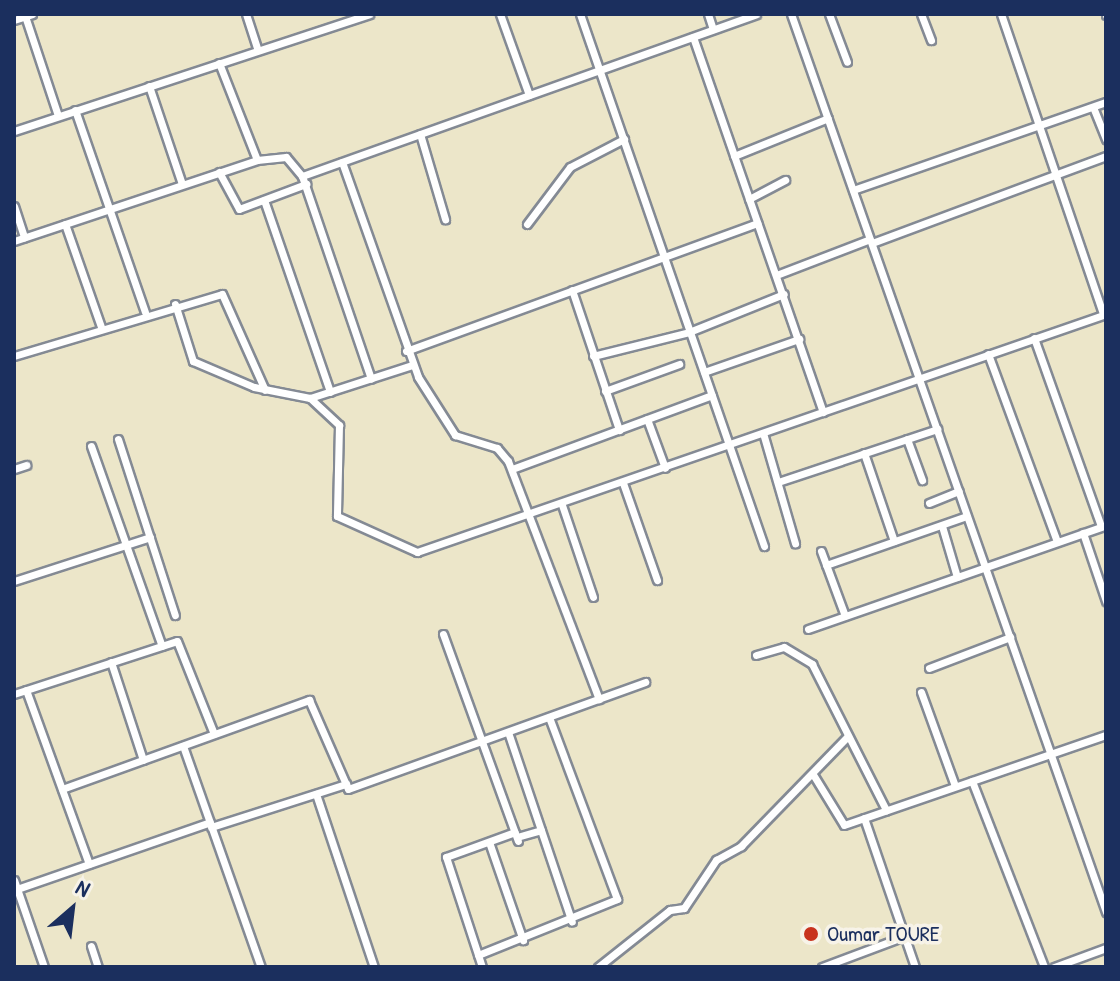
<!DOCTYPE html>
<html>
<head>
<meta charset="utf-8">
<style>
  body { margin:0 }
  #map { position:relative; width:1120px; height:981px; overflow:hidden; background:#ece6c9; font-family:"Patrick Hand",sans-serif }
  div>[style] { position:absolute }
  .roads { filter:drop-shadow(2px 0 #848a94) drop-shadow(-2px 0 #848a94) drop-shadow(0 2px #848a94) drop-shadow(0 -2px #848a94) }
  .minor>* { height:7px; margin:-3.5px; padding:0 3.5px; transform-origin:3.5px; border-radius:3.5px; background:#fff }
  .dots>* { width:22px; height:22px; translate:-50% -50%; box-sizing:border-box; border:4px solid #f7f3e8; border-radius:50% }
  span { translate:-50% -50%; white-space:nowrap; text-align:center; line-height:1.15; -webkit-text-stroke:7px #f7f3e8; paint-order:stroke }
  .poi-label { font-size:22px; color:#1b2f5e }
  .left { translate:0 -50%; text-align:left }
  .frame { position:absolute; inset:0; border:16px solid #1b2f5e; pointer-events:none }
  .north { position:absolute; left:32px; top:869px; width:80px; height:80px; -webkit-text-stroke:6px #f7f3e8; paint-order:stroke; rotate:28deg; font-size:22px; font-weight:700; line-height:32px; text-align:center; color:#1b2f5e }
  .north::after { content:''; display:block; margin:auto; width:28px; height:36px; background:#1b2f5e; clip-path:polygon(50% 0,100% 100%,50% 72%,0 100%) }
</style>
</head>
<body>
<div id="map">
  <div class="roads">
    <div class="minor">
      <div style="left:246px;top:14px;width:38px;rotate:72deg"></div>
      <div style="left:500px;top:14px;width:86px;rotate:70.3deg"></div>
      <div style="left:580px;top:14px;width:563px;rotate:70.92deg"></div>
      <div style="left:708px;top:14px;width:16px;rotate:72deg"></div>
      <div style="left:791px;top:14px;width:952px;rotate:70.67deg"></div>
      <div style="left:829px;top:14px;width:51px;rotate:69.4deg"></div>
      <div style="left:921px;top:14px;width:28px;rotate:69deg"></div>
      <div style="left:1001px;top:14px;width:317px;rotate:71.2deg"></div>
      <div style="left:1106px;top:14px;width:1px;rotate:90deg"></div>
      <div style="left:25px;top:16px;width:105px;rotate:71.7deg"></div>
      <div style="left:14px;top:20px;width:19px;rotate:-18deg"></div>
      <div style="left:693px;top:37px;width:397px;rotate:70.9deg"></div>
      <div style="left:219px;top:63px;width:104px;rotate:68.6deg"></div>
      <div style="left:149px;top:86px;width:103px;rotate:71.4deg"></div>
      <div style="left:1093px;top:107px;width:35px;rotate:68deg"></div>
      <div style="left:75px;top:110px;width:214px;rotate:70.9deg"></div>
      <div style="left:14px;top:131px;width:374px;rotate:-18.2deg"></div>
      <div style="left:420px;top:134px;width:89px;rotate:73.6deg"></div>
      <div style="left:734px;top:156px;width:101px;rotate:-22deg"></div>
      <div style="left:342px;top:162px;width:228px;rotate:70.5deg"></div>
      <div style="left:418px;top:377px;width:69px;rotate:57.5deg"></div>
      <div style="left:455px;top:435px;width:44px;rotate:17.2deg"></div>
      <div style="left:497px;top:448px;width:17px;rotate:50deg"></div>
      <div style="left:508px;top:461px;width:255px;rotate:69.1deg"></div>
      <div style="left:219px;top:172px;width:42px;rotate:61.6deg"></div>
      <div style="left:239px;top:209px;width:72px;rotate:-20.5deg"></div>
      <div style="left:302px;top:176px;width:214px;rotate:71.2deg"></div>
      <div style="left:853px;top:190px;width:268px;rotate:-19.2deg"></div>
      <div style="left:749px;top:199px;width:41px;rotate:-27.8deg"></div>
      <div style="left:264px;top:200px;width:203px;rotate:71deg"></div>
      <div style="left:14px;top:206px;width:33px;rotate:72deg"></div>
      <div style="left:65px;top:224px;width:109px;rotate:70.7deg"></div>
      <div style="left:527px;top:224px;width:71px;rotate:-53deg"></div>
      <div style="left:570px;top:167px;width:61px;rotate:-27.4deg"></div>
      <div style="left:14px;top:241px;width:256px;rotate:-18.4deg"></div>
      <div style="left:257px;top:160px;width:29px;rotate:-6deg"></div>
      <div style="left:286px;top:157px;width:25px;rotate:50deg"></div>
      <div style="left:302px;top:176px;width:482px;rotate:-19.6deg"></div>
      <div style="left:872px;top:243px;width:250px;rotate:-20.4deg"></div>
      <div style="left:779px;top:274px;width:97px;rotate:-21deg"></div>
      <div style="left:572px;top:290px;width:148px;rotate:71.4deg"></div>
      <div style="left:175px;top:304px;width:60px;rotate:72.5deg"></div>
      <div style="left:193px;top:361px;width:66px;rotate:23.1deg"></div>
      <div style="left:254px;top:387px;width:57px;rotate:11.1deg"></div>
      <div style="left:310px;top:398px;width:107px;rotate:-17.9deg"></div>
      <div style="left:1034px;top:338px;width:200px;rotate:70.4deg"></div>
      <div style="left:406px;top:351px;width:374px;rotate:-20deg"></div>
      <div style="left:988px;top:354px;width:200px;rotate:69.8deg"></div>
      <div style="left:14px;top:356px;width:217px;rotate:-16.6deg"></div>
      <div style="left:222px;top:294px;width:105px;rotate:65.9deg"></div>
      <div style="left:593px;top:356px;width:99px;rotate:-14deg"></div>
      <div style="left:689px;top:332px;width:102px;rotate:-21.8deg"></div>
      <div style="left:704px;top:372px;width:101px;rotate:-19.2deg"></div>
      <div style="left:605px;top:391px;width:79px;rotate:-20deg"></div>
      <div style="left:310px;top:398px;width:40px;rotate:43deg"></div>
      <div style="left:339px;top:425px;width:91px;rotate:91.3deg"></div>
      <div style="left:337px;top:516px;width:88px;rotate:24.2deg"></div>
      <div style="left:417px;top:552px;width:729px;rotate:-19.06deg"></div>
      <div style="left:647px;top:419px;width:52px;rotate:69.8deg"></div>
      <div style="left:763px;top:433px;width:115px;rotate:73.8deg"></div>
      <div style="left:118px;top:439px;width:185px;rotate:72.1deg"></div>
      <div style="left:907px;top:439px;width:44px;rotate:69.9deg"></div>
      <div style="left:91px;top:446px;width:212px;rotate:70.5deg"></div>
      <div style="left:864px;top:453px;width:93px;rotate:71.2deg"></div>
      <div style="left:14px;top:469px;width:13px;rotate:-18deg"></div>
      <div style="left:512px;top:469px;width:213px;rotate:-20.3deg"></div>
      <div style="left:778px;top:482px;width:168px;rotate:-18.4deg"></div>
      <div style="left:623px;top:483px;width:103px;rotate:70.7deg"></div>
      <div style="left:929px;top:503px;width:32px;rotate:-22deg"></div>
      <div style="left:562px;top:505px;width:97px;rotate:71.4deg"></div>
      <div style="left:942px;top:526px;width:53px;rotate:73.6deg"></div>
      <div style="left:1083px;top:533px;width:72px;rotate:71.3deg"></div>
      <div style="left:821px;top:551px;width:69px;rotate:69.7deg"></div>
      <div style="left:826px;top:565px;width:149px;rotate:-19.2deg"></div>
      <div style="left:14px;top:581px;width:143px;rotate:-17.9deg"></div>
      <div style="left:808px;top:629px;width:316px;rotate:-19.2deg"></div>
      <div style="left:443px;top:634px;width:220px;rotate:70.1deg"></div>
      <div style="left:756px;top:655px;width:29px;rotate:-16deg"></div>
      <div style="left:784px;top:647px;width:33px;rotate:31deg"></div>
      <div style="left:812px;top:664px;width:164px;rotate:63.1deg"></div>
      <div style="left:111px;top:662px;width:103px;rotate:71.9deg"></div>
      <div style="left:929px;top:668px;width:87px;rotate:-20.9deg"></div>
      <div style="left:26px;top:690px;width:185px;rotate:70.1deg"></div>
      <div style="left:921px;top:692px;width:100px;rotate:70.1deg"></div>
      <div style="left:14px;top:694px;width:171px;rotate:-18deg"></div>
      <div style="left:177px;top:641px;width:100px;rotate:68.3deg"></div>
      <div style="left:508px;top:732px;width:200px;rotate:71.4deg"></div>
      <div style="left:183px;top:746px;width:234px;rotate:70.6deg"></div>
      <div style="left:814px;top:776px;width:57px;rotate:58.5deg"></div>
      <div style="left:844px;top:825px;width:277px;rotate:-19deg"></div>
      <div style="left:972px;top:781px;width:199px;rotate:68.8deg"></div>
      <div style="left:62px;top:789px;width:263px;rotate:-19.8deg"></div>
      <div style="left:309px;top:700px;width:97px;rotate:66.3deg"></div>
      <div style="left:348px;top:789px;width:316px;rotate:-19.8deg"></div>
      <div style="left:316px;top:794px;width:182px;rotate:71.5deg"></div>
      <div style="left:864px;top:818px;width:157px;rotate:71.1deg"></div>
      <div style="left:211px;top:827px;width:142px;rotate:-17.7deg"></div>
      <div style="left:517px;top:837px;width:25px;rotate:-16deg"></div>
      <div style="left:489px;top:842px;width:104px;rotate:70.9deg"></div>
      <div style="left:14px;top:880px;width:92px;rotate:71deg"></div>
      <div style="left:17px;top:889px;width:204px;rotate:-19.1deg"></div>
      <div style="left:91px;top:946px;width:22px;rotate:72deg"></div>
      <div style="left:478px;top:955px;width:150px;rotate:-21.9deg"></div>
      <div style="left:617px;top:899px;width:194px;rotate:-110.5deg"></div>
      <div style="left:482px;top:967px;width:116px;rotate:-108.1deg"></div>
      <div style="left:446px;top:857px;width:73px;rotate:-19.9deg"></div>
      <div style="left:598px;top:967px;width:92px;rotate:-38.4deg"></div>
      <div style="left:670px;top:910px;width:14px;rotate:-8deg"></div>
      <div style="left:684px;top:908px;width:58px;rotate:-56.3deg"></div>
      <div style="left:716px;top:860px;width:29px;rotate:-29deg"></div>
      <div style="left:741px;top:846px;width:153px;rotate:-45.8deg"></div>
      <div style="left:822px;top:967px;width:89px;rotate:-20.5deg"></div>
      <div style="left:1054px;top:967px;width:55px;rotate:-20.1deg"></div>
    </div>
  </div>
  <div class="dots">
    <div style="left:811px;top:934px;background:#c8321e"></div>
  </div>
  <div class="poi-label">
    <span class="left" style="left:827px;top:934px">Oumar TOURE</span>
  </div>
  <div class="frame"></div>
  <div class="north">N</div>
</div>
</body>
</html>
